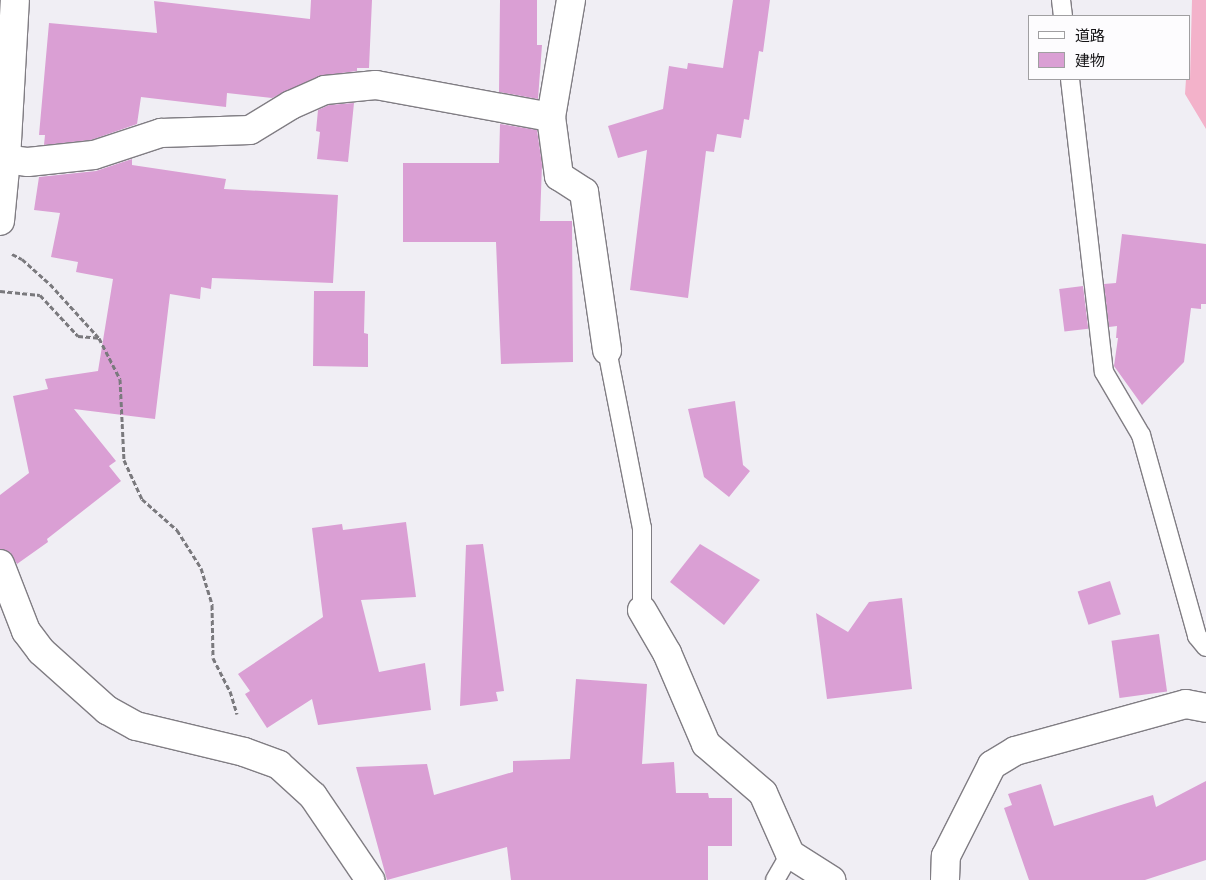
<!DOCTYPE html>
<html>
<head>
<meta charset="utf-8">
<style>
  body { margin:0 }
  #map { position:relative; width:1206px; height:880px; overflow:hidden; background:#f0eef4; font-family:"Work Sans","Noto Sans JP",sans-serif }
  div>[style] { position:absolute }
  .green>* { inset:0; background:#f3b2ca }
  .building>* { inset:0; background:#da9fd4; transform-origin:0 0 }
  .path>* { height:3px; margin-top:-1.5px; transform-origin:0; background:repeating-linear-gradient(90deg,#7a797d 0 5px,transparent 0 7.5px) }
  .roads { filter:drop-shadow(1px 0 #807d83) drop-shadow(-1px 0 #807d83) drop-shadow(0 1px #807d83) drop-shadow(0 -1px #807d83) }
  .service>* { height:18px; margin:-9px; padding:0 9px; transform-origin:9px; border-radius:9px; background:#fff }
  .minor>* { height:28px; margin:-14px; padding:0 14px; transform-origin:14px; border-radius:14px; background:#fff }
  .primary>* { height:28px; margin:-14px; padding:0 14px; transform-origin:14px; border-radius:14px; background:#fff }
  span { translate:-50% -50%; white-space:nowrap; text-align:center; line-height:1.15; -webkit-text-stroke:4px #fdfcfe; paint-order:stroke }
  .legend { position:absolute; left:1028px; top:15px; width:162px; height:65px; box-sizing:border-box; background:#fdfcfe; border:1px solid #a09fa1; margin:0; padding:6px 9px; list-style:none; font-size:15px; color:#141315 }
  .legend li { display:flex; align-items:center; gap:10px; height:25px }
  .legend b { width:25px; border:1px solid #a09fa1 }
</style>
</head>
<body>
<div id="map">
  <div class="green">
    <div style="clip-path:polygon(1192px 0,1206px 0,1206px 129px,1185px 94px,1186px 79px,1190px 79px)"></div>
  </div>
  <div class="building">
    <div style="clip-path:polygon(311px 0,372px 0,369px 68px,357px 68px,357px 71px,319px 76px,272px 98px,227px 93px,226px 107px,141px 97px,137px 124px,91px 140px,44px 145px,45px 135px,39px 135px,49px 23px,157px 33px,154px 1px,310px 19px)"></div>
    <div style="clip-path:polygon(500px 0,537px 0,537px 45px,542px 45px,538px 99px,499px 92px)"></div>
    <div style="clip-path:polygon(733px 0,770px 0,763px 52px,759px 51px,749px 120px,744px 119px,741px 138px,717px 134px,714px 152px,706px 151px,688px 298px,630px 290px,647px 150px,618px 158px,608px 126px,663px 109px,669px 66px,687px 69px,688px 63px,723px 68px)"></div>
    <div style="clip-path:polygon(354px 103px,348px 162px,317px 159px,320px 132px,316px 131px,318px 110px,329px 105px)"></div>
    <div style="clip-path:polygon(500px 124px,537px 130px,542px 164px,540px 221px,572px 221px,573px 362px,501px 364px,496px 242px,403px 242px,403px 163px,499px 163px)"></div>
    <div style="clip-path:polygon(132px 159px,132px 165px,226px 179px,224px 189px,338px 195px,333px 283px,212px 278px,211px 289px,201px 287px,200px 299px,170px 294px,155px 419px,74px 409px,116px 461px,109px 466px,121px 481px,47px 539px,48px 542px,17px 564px,10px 552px,0 549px,0 495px,29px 473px,13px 396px,48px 389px,45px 379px,98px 371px,113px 279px,76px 272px,78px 262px,51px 257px,60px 213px,34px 210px,39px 177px,96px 171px)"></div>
    <div style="clip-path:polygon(1122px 234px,1206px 244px,1206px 304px,1201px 304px,1201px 309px,1191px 308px,1184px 362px,1142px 405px,1114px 366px,1118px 338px,1116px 338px,1117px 326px,1109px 327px,1104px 284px,1116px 283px)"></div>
    <div style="left:1083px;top:286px;width:43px;height:24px;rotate:83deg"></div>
    <div style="clip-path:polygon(314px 291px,365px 291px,364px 333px,368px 334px,368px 367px,313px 366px)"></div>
    <div style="clip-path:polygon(735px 401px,743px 465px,750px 471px,729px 497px,704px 477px,688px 409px)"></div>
    <div style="clip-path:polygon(406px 522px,416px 597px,361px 600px,379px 672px,425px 663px,431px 710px,318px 725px,312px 699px,267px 728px,245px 694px,250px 691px,238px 674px,323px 617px,312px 528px,342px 524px,343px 530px)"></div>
    <div style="clip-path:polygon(483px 544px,504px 691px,496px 692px,498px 701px,460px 706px,466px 545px)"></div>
    <div style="clip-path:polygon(700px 544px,760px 580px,724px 625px,670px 582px)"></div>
    <div style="left:1110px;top:581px;width:35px;height:34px;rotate:72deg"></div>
    <div style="clip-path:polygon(902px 598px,912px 689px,827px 699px,816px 613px,848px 632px,869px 602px)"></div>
    <div style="left:1159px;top:634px;width:58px;height:48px;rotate:82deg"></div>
    <div style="clip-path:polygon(576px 679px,647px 684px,642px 764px,674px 762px,676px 793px,708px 793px,709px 798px,732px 798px,732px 846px,708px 846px,708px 880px,511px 880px,507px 847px,387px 880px,356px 767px,427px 764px,434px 795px,513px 772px,513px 761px,570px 759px)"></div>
    <div style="clip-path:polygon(1206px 781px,1206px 860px,1145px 880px,1029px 880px,1004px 808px,1012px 805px,1008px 794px,1041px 784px,1054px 826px,1153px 795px,1156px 807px)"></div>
  </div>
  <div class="path">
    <div style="left:12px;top:254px;width:11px;rotate:27deg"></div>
    <div style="left:22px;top:259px;width:38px;rotate:42deg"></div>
    <div style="left:50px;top:284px;width:73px;rotate:47.8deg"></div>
    <div style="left:99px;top:338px;width:46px;rotate:62.9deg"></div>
    <div style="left:120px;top:379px;width:81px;rotate:87.2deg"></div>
    <div style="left:124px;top:460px;width:43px;rotate:65.2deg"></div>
    <div style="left:142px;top:499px;width:47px;rotate:41.5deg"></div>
    <div style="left:177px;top:530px;width:45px;rotate:57.7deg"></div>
    <div style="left:201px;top:568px;width:39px;rotate:73deg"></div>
    <div style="left:212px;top:605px;width:53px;rotate:88.9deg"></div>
    <div style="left:213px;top:658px;width:37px;rotate:63deg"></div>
    <div style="left:230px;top:691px;width:24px;rotate:73deg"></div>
    <div style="left:0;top:291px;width:40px;rotate:5.7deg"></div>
    <div style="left:40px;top:295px;width:56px;rotate:47.2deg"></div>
    <div style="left:78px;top:336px;width:21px;rotate:5deg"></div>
  </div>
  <div class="roads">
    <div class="service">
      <div style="left:1061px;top:0;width:16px;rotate:83deg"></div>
      <div style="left:1070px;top:79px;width:295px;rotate:83.4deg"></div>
      <div style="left:1104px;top:372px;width:73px;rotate:59.6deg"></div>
      <div style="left:1141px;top:435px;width:209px;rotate:74.4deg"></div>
      <div style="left:1197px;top:636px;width:14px;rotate:51deg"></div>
      <div style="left:607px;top:350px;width:181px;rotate:78.9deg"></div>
      <div style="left:642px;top:528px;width:82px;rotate:90deg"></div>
      <div style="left:775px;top:880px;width:30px;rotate:-60deg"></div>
    </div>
    <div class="minor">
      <div style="left:571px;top:0;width:119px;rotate:99.7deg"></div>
      <div style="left:551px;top:117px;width:60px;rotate:82.3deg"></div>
      <div style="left:559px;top:176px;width:30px;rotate:33deg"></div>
      <div style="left:584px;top:192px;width:160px;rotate:81.7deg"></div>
      <div style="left:6px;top:159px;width:22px;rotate:8deg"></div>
      <div style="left:28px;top:162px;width:66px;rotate:-6.1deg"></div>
      <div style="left:94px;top:155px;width:71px;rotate:-18.2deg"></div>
      <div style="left:161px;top:133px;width:89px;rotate:-1.9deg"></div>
      <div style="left:250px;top:130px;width:48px;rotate:-31.4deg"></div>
      <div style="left:291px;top:105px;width:37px;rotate:-24deg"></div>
      <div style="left:325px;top:90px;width:51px;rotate:-5.6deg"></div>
      <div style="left:376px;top:85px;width:178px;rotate:10.4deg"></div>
      <div style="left:0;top:564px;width:72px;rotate:68.8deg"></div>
      <div style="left:26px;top:631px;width:25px;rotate:53deg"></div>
      <div style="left:41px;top:651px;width:89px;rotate:41.8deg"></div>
      <div style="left:107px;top:710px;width:33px;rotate:29deg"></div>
      <div style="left:136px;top:726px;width:111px;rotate:13.5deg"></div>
      <div style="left:244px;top:752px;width:37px;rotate:20deg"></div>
      <div style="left:279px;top:765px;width:46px;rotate:42.4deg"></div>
      <div style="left:313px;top:796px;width:102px;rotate:55.8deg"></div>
      <div style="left:642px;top:610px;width:50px;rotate:59.8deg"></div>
      <div style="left:667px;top:653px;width:99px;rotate:66.8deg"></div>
      <div style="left:706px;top:744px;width:75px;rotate:40.7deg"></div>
      <div style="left:763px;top:793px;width:67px;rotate:66.1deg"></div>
      <div style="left:790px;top:854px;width:49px;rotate:32.4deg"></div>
      <div style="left:945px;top:880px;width:24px;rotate:-88deg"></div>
      <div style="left:946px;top:856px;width:102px;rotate:-63.2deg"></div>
      <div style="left:992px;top:765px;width:27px;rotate:-31deg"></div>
      <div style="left:1015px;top:751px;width:177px;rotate:-15.4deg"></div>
      <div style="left:1186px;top:704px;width:20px;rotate:11deg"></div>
    </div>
    <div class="primary">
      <div style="left:0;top:221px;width:62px;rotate:-84.5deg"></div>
      <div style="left:6px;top:159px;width:159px;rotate:-86.8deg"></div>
    </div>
  </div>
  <ul class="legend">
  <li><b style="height:6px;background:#fff"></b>道路</li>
  <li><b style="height:14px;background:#da9fd4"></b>建物</li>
  </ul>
</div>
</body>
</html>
